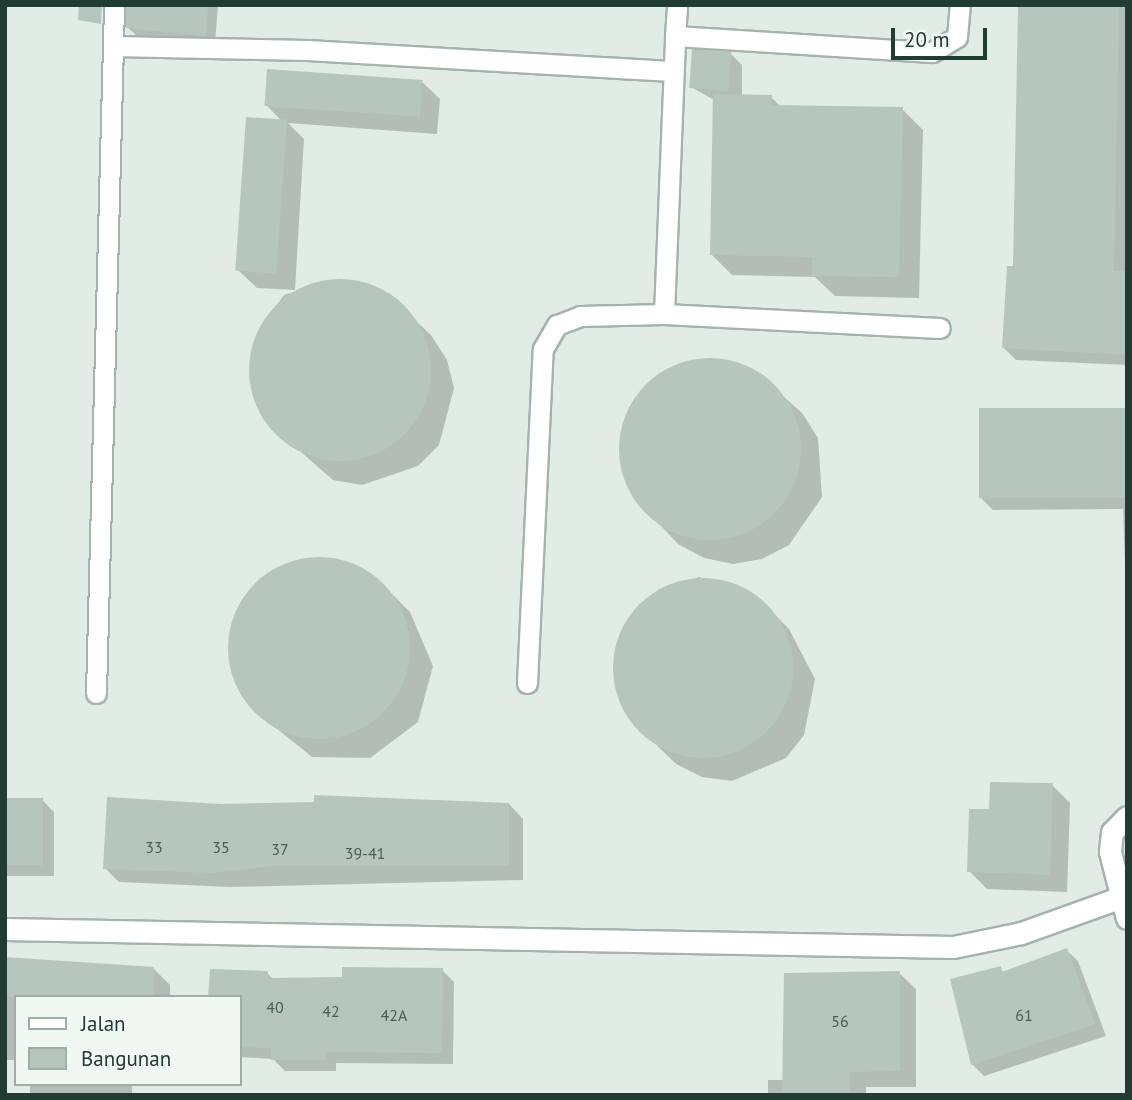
<!DOCTYPE html>
<html>
<head>
<meta charset="utf-8">
<style>
  body { margin:0 }
  #map { position:relative; width:1132px; height:1100px; overflow:hidden; background:#e1ece6; font-family:"PT Sans",sans-serif }
  div>[style] { position:absolute }
  .shadow>* { inset:0; background:#0003; transform-origin:0 0 }
  .building>* { inset:0; background:#b6c6bf; transform-origin:0 0 }
  .round { border-radius:50% }
  .roads { filter:drop-shadow(2px 0 #a4b4ad) drop-shadow(-2px 0 #a4b4ad) drop-shadow(0 2px #a4b4ad) drop-shadow(0 -2px #a4b4ad) }
  .lane>* { height:19px; margin:-9.5px; padding:0 9.5px; transform-origin:9.5px; border-radius:9.5px; background:#fff }
  .street>* { height:21px; margin:-10.5px; padding:0 10.5px; transform-origin:10.5px; border-radius:10.5px; background:#fff }
  span { translate:-50% -50%; white-space:nowrap; text-align:center; line-height:1.15; -webkit-text-stroke:5px #f1f8f4; paint-order:stroke }
  .number-label { font-size:16px; color:#465e56 }
  .number-label span { -webkit-text-stroke-width:0 }
  .frame { position:absolute; inset:0; border:7px solid #213c33; pointer-events:none }
  .legend { position:absolute; left:14px; top:995px; width:228px; height:91px; box-sizing:border-box; background:#f1f8f4; border:2px solid #9eada7; margin:0; padding:9px 12px; list-style:none; font-size:21px; color:#213c33 }
  .legend li { display:flex; align-items:center; gap:14px; height:35px }
  .legend b { width:35px; border:2px solid #9eada7 }
  .scale { position:absolute; left:891px; top:28px; width:96px; height:32px; box-sizing:border-box; border:4px solid #213c33; border-top:0; padding-left:9px; font-size:21px; line-height:24px; white-space:nowrap; color:#213c33; -webkit-text-stroke:5px #f1f8f4; paint-order:stroke }
</style>
</head>
<body>
<div id="map">
  <div class="shadow">
    <div style="clip-path:polygon(126px 5px,218px 5px,215px 44px,137px 36px,127px 27px)"></div>
    <div style="clip-path:polygon(1019px 5px,1127px 5px,1127px 365px,1016px 360px,1004px 348px,1014px 268px)"></div>
    <div style="clip-path:polygon(730px 53px,742px 65px,742px 96px,771px 97px,781px 107px,902px 109px,923px 130px,919px 298px,835px 296px,815px 277px,732px 275px,711px 254px,714px 100px,693px 88px)"></div>
    <div style="clip-path:polygon(422px 82px,440px 99px,437px 134px,288px 123px,304px 139px,295px 290px,257px 288px,239px 271px,282px 121px,266px 105px)"></div>
    <div style="clip-path:polygon(327px 282px,356px 282px,385px 292px,431px 335px,447px 360px,454px 388px,439px 445px,418px 466px,362px 485px,333px 480px,263px 419px,250px 362px,257px 333px,284px 295px)"></div>
    <div style="clip-path:polygon(697px 360px,755px 371px,802px 413px,818px 438px,822px 497px,789px 545px,762px 559px,733px 564px,704px 558px,678px 544px,634px 497px,622px 470px,620px 441px,645px 387px)"></div>
    <div style="clip-path:polygon(1127px 410px,1127px 622px,1123px 509px,993px 510px,981px 498px)"></div>
    <div style="clip-path:polygon(335px 559px,386px 588px,410px 612px,433px 666px,418px 722px,370px 758px,312px 757px,266px 720px,242px 696px,229px 639px,236px 611px,277px 568px)"></div>
    <div style="clip-path:polygon(699px 577px,741px 589px,765px 605px,789px 629px,815px 679px,804px 735px,786px 758px,732px 781px,702px 777px,676px 764px,630px 719px,618px 693px,621px 635px,636px 611px,658px 593px)"></div>
    <div style="clip-path:polygon(1052px 785px,1070px 803px,1067px 892px,987px 889px,969px 871px,990px 811px)"></div>
    <div style="clip-path:polygon(316px 797px,509px 804px,523px 819px,523px 880px,230px 887px,119px 882px,105px 868px,221px 805px,316px 804px)"></div>
    <div style="clip-path:polygon(5px 799px,42px 800px,54px 812px,54px 876px,5px 876px)"></div>
    <div style="clip-path:polygon(1066px 950px,1078px 961px,1106px 1036px,984px 1076px,972px 1064px,1000px 968px,1004px 973px)"></div>
    <div style="clip-path:polygon(5px 959px,154px 969px,170px 985px,170px 997px,16px 997px,16px 1060px,5px 1060px)"></div>
    <div style="clip-path:polygon(442px 970px,454px 982px,453px 1064px,336px 1063px,336px 1071px,285px 1071px,273px 1059px,240px 1057px,240px 997px,267px 973px,274px 980px,344px 979px)"></div>
    <div style="clip-path:polygon(899px 973px,916px 989px,916px 1087px,866px 1087px,866px 1095px,768px 1095px,768px 1080px,784px 1080px)"></div>
    <div style="left:30px;top:1084px;width:102px;height:11px"></div>
  </div>
  <div class="building">
    <div style="clip-path:polygon(79px 5px,102px 5px,101px 24px,78px 20px)"></div>
    <div style="clip-path:polygon(126px 5px,208px 5px,206px 36px,126px 28px)"></div>
    <div style="clip-path:polygon(1018px 5px,1119px 5px,1114px 271px,1127px 271px,1127px 355px,1002px 348px,1007px 266px,1013px 266px)"></div>
    <div style="left:692px;top:49px;width:39px;height:39px;rotate:4deg"></div>
    <div style="left:267px;top:69px;width:156px;height:37px;rotate:4deg"></div>
    <div style="clip-path:polygon(713px 94px,772px 95px,772px 105px,903px 107px,899px 277px,812px 276px,812px 257px,710px 255px)"></div>
    <div style="left:246px;top:117px;width:41px;height:154px;rotate:4deg"></div>
    <div class="round" style="left:249px;top:279px;width:182px;height:182px"></div>
    <div class="round" style="left:619px;top:358px;width:182px;height:182px"></div>
    <div style="left:1127px;top:408px;width:90px;height:148px;rotate:90deg"></div>
    <div class="round" style="left:228px;top:557px;width:182px;height:182px"></div>
    <div class="round" style="left:613px;top:578px;width:180px;height:180px"></div>
    <div style="clip-path:polygon(990px 782px,1053px 783px,1050px 875px,967px 872px,969px 809px,989px 809px)"></div>
    <div style="clip-path:polygon(314px 795px,509px 803px,509px 866px,273px 866px,214px 873px,103px 869px,107px 797px,221px 804px,314px 802px)"></div>
    <div style="left:5px;top:798px;width:38px;height:67px"></div>
    <div style="clip-path:polygon(1067px 948px,1095px 1024px,971px 1065px,950px 979px,1001px 966px,1002px 972px)"></div>
    <div style="clip-path:polygon(5px 957px,154px 967px,154px 997px,5px 997px)"></div>
    <div style="clip-path:polygon(342px 967px,443px 968px,442px 1053px,325px 1052px,325px 1060px,271px 1060px,271px 1048px,240px 1047px,240px 997px,208px 997px,210px 969px,268px 971px,268px 978px,342px 977px)"></div>
    <div style="clip-path:polygon(900px 971px,900px 1071px,850px 1072px,850px 1095px,782px 1095px,784px 973px)"></div>
  </div>
  <div class="roads">
    <div class="lane">
      <div style="left:675px;top:36px;width:31px;rotate:-86deg"></div>
      <div style="left:113px;top:46px;width:194px;rotate:1.2deg"></div>
      <div style="left:307px;top:50px;width:367px;rotate:3.3deg"></div>
      <div style="left:664px;top:314px;width:278px;rotate:-87.7deg"></div>
      <div style="left:675px;top:36px;width:257px;rotate:3.6deg"></div>
      <div style="left:932px;top:52px;width:29px;rotate:-31deg"></div>
      <div style="left:957px;top:37px;width:32px;rotate:-85deg"></div>
      <div style="left:527px;top:683px;width:334px;rotate:-87.3deg"></div>
      <div style="left:543px;top:349px;width:28px;rotate:-60deg"></div>
      <div style="left:557px;top:325px;width:25px;rotate:-21deg"></div>
      <div style="left:580px;top:316px;width:84px;rotate:-1.4deg"></div>
      <div style="left:664px;top:314px;width:276px;rotate:2.9deg"></div>
      <div style="left:96px;top:693px;width:688px;rotate:-88.5deg"></div>
    </div>
    <div class="street">
      <div style="left:1127px;top:817px;width:21px;rotate:135deg"></div>
      <div style="left:1112px;top:832px;width:20px;rotate:96deg"></div>
      <div style="left:1110px;top:852px;width:68px;rotate:75.6deg"></div>
      <div style="left:5px;top:929px;width:948px;rotate:1.09deg"></div>
      <div style="left:953px;top:947px;width:69px;rotate:-11.6deg"></div>
      <div style="left:1021px;top:933px;width:113px;rotate:-19.7deg"></div>
    </div>
  </div>
  <div class="number-label">
    <span style="left:154px;top:847px">33</span>
    <span style="left:221px;top:847px">35</span>
    <span style="left:280px;top:849px">37</span>
    <span style="left:365px;top:853px">39-41</span>
    <span style="left:275px;top:1007px">40</span>
    <span style="left:331px;top:1011px">42</span>
    <span style="left:394px;top:1015px">42A</span>
    <span style="left:1024px;top:1015px">61</span>
    <span style="left:840px;top:1021px">56</span>
  </div>
  <div class="frame"></div>
  <ul class="legend">
  <li><b style="height:9px;background:#fff"></b>Jalan</li>
  <li><b style="height:19px;background:#b6c6bf"></b>Bangunan</li>
  </ul>
  <div class="scale">20 m</div>
</div>
</body>
</html>
